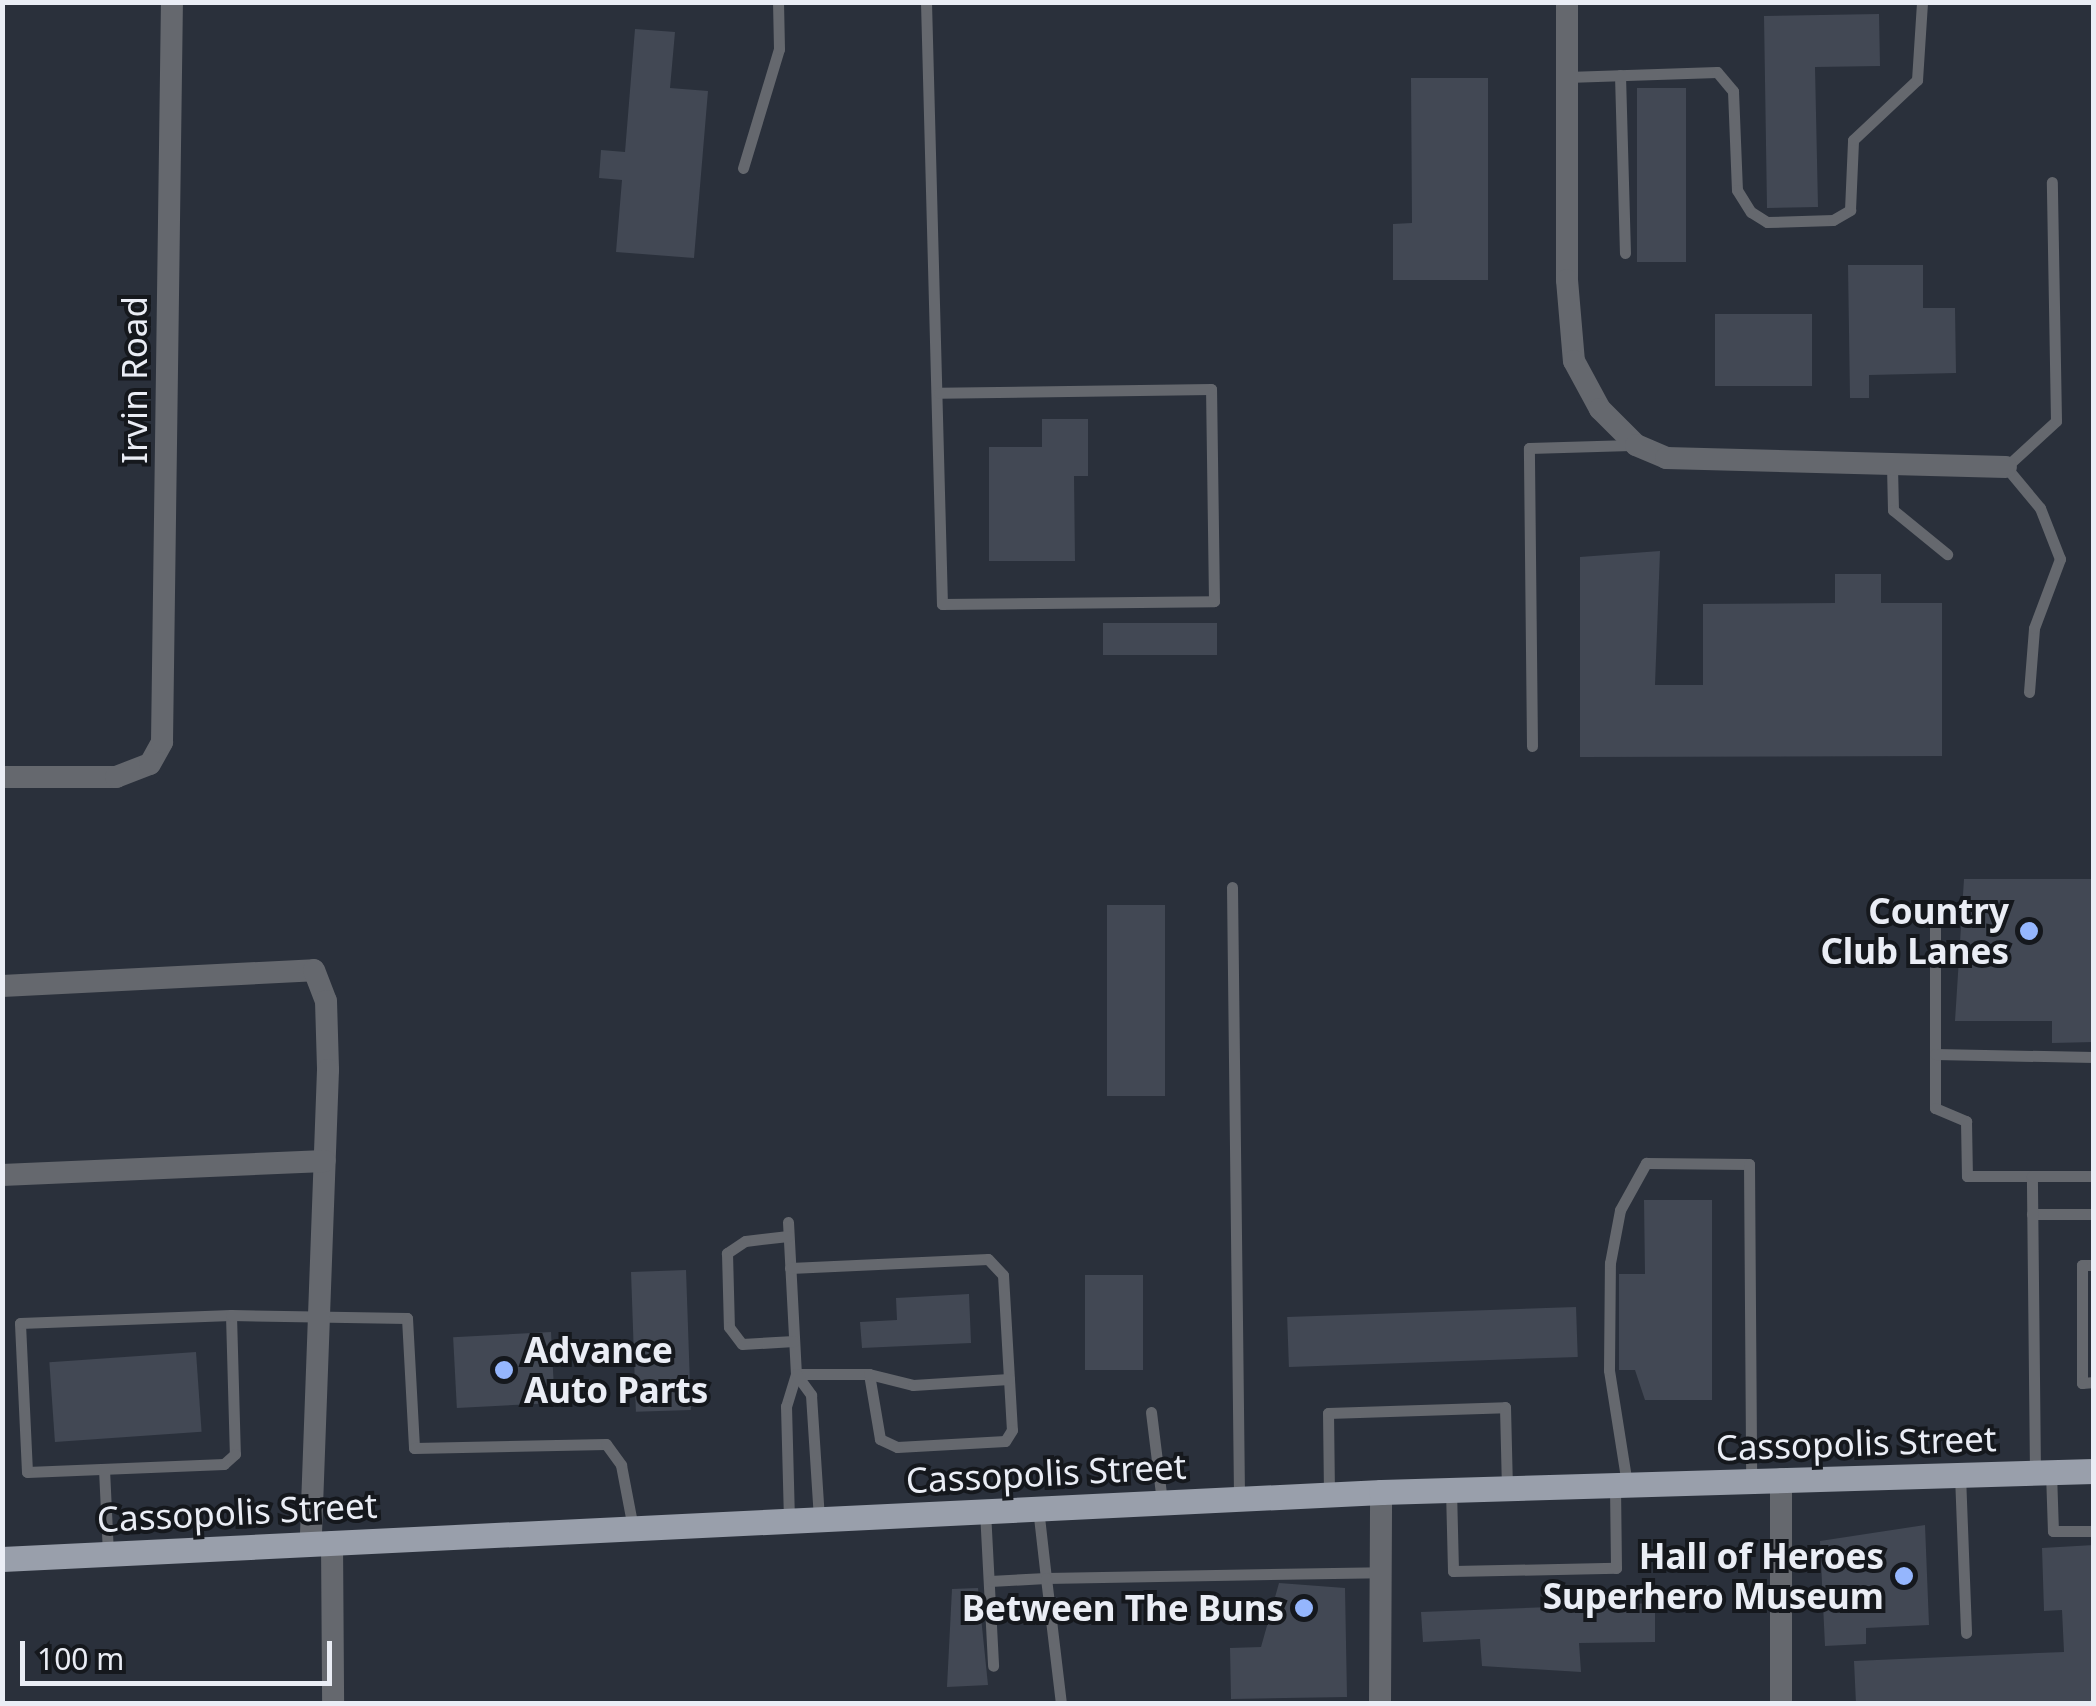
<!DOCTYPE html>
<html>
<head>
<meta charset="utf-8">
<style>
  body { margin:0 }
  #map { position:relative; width:2096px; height:1706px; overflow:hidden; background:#2a303b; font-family:"Noto Sans",sans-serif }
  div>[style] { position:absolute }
  .building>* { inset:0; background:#424854; transform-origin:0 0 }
  .lane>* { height:11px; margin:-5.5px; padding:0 5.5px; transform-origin:5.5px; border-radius:5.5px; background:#65686e }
  .street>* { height:22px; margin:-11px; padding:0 11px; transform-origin:11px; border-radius:11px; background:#65686e }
  .primary>* { height:25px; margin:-12.5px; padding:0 12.5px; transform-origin:12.5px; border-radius:12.5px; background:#999fab }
  .dots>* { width:28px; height:28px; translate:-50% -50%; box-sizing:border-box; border:5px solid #15181d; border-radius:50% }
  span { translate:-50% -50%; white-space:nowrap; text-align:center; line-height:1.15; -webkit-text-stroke:8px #15181d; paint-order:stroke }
  .street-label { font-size:35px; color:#eaedf5 }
  .poi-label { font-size:35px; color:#eaedf5; font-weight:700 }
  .right { translate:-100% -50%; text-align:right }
  .left { translate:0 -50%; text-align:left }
  .frame { position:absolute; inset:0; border:5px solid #eaedf5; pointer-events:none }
  .scale { position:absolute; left:20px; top:1641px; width:312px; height:45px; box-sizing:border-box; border:5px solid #eaedf5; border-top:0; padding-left:12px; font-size:30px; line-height:35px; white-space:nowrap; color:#eaedf5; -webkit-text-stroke:8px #15181d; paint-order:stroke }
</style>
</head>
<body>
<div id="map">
  <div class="building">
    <div style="clip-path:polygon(1879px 14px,1880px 66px,1815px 67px,1818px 207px,1767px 208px,1764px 16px)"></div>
    <div style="clip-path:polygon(635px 29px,675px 32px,670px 88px,708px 91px,694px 258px,616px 252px,622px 180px,599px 178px,601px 150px,625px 152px)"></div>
    <div style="clip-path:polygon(1411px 78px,1488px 78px,1488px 280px,1393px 280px,1393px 224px,1412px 223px)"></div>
    <div style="left:1637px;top:88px;width:49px;height:174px"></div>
    <div style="clip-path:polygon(1848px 265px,1923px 265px,1923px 308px,1955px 308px,1956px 373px,1869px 375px,1869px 398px,1850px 398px)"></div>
    <div style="left:1715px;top:314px;width:97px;height:72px"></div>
    <div style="clip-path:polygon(1042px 419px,1088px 419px,1088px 476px,1074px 476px,1075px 561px,989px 561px,989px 447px,1042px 447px)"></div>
    <div style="clip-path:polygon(1660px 551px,1655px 685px,1703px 685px,1703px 604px,1835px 603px,1835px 574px,1881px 574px,1881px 603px,1942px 603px,1942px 756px,1580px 757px,1580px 557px)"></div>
    <div style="left:1103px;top:623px;width:114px;height:32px"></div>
    <div style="clip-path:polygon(1964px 879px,2094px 879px,2094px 1042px,2052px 1043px,2052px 1021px,1955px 1021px)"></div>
    <div style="left:1107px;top:905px;width:58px;height:191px"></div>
    <div style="clip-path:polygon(1644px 1200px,1712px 1200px,1712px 1400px,1645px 1400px,1635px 1370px,1619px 1370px,1619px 1274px,1645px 1274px)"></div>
    <div style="left:686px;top:1270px;width:140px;height:55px;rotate:88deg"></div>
    <div style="left:1085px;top:1275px;width:58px;height:95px"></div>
    <div style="clip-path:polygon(969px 1294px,971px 1343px,862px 1348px,860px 1322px,897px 1320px,896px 1298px)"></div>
    <div style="left:1576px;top:1307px;width:50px;height:289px;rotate:88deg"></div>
    <div style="left:551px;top:1332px;width:71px;height:98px;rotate:87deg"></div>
    <div style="left:196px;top:1352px;width:80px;height:147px;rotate:86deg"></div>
    <div style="clip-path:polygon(1925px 1525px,1929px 1625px,1866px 1628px,1866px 1644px,1825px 1646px,1820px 1541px)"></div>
    <div style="clip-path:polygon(2094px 1545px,2094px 1704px,1856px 1704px,1854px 1661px,2064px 1652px,2062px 1610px,2044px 1611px,2042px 1548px)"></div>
    <div style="clip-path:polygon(1279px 1583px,1345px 1588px,1347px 1697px,1231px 1699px,1230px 1648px,1261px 1647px)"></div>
    <div style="clip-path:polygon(978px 1588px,988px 1685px,947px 1687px,952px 1589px)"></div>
    <div style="clip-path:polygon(1655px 1603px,1655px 1642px,1579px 1643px,1581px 1672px,1482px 1666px,1480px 1639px,1423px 1642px,1421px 1612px)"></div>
  </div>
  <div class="lane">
    <div style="left:926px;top:2px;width:602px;rotate:88.48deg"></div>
    <div style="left:942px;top:604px;width:272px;rotate:-0.6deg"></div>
    <div style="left:1214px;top:601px;width:212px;rotate:-90.8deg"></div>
    <div style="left:1211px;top:389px;width:272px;rotate:179.2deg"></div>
    <div style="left:1620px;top:75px;width:178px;rotate:88.4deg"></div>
    <div style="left:1567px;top:77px;width:150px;rotate:-1.9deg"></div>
    <div style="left:1717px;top:72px;width:25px;rotate:50deg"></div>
    <div style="left:1733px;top:91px;width:99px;rotate:87.7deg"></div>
    <div style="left:1737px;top:190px;width:26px;rotate:58deg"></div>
    <div style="left:1751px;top:212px;width:19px;rotate:32deg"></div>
    <div style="left:1767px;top:222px;width:66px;rotate:-1.7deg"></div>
    <div style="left:1833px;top:220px;width:20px;rotate:-30deg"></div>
    <div style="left:1850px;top:210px;width:70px;rotate:-87.5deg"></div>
    <div style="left:1853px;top:140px;width:88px;rotate:-43.2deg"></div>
    <div style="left:1917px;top:80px;width:78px;rotate:-86.3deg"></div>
    <div style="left:743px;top:168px;width:124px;rotate:-73.2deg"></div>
    <div style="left:779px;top:49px;width:47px;rotate:-91.2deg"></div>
    <div style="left:1892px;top:466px;width:44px;rotate:88.7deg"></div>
    <div style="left:1893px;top:510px;width:70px;rotate:39.2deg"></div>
    <div style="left:2029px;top:692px;width:64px;rotate:-85.5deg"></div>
    <div style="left:2034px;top:628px;width:74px;rotate:-69.4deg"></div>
    <div style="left:2060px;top:559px;width:55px;rotate:-111.4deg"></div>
    <div style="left:2040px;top:508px;width:53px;rotate:-129.7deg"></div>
    <div style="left:2006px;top:467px;width:68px;rotate:-42.6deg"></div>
    <div style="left:2056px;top:421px;width:239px;rotate:-91deg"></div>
    <div style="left:1532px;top:746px;width:298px;rotate:-90.6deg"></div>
    <div style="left:1529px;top:448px;width:102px;rotate:-1.7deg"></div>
    <div style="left:1232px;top:887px;width:611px;rotate:89.34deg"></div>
    <div style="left:1935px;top:918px;width:190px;rotate:90deg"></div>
    <div style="left:1935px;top:1108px;width:34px;rotate:23deg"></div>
    <div style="left:1966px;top:1121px;width:55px;rotate:89deg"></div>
    <div style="left:1967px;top:1176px;width:65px"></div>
    <div style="left:1935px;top:1054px;width:159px;rotate:1.1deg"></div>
    <div style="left:2032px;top:1214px;width:62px"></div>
    <div style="left:788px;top:1222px;width:152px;rotate:87deg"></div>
    <div style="left:796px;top:1374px;width:34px;rotate:107deg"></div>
    <div style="left:786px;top:1406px;width:114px;rotate:88.5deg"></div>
    <div style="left:788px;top:1236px;width:43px;rotate:173.4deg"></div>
    <div style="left:745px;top:1241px;width:22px;rotate:146deg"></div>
    <div style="left:727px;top:1253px;width:74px;rotate:88.5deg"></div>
    <div style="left:729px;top:1327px;width:21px;rotate:53deg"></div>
    <div style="left:742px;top:1344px;width:52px;rotate:-3.3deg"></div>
    <div style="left:2094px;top:1265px;width:12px;rotate:180deg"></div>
    <div style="left:2082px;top:1265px;width:118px;rotate:90deg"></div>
    <div style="left:2082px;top:1383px;width:12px;rotate:-5deg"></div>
    <div style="left:790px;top:1268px;width:198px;rotate:-2.6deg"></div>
    <div style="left:988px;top:1259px;width:22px;rotate:47deg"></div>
    <div style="left:1003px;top:1275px;width:155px;rotate:86.7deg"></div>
    <div style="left:1012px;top:1430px;width:13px;rotate:122deg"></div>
    <div style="left:1005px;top:1441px;width:108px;rotate:176.8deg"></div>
    <div style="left:897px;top:1447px;width:19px;rotate:-155deg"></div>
    <div style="left:880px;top:1439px;width:66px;rotate:-99.6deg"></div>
    <div style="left:869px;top:1374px;width:73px;rotate:180deg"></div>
    <div style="left:231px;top:1315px;width:139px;rotate:88.4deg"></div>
    <div style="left:235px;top:1454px;width:15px;rotate:138deg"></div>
    <div style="left:224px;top:1464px;width:197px;rotate:177.7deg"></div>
    <div style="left:27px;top:1472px;width:149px;rotate:-92.7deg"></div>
    <div style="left:20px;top:1323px;width:211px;rotate:-2.2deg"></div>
    <div style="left:231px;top:1315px;width:176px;rotate:1deg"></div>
    <div style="left:407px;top:1318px;width:130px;rotate:86.9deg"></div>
    <div style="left:414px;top:1448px;width:192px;rotate:-1.2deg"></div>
    <div style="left:606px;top:1444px;width:26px;rotate:54deg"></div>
    <div style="left:621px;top:1465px;width:64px;rotate:79.2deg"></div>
    <div style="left:796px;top:1374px;width:26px;rotate:54deg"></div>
    <div style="left:811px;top:1395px;width:124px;rotate:86.3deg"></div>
    <div style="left:869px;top:1374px;width:45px;rotate:14deg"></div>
    <div style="left:913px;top:1385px;width:96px;rotate:-3.6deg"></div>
    <div style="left:1151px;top:1412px;width:91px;rotate:83deg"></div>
    <div style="left:104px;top:1469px;width:84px;rotate:87.3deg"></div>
    <div style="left:2051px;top:1472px;width:59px;rotate:88.1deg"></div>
    <div style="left:2053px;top:1531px;width:41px"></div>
    <div style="left:2035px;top:1473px;width:297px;rotate:-90.6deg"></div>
    <div style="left:2032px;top:1176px;width:62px"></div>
    <div style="left:1960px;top:1475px;width:158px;rotate:87.8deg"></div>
    <div style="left:1627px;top:1484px;width:115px;rotate:-99deg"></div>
    <div style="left:1609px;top:1370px;width:107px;rotate:-89.5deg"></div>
    <div style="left:1610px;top:1263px;width:54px;rotate:-79.3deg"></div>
    <div style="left:1620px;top:1210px;width:54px;rotate:-61deg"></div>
    <div style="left:1646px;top:1163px;width:103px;rotate:0.6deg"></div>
    <div style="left:1749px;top:1164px;width:316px;rotate:89.6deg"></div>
    <div style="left:1451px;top:1489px;width:82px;rotate:88.6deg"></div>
    <div style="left:1453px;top:1571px;width:163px;rotate:-1.1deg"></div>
    <div style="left:1616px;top:1568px;width:84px;rotate:-90.7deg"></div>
    <div style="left:1329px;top:1494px;width:81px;rotate:-90.7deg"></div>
    <div style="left:1328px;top:1413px;width:177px;rotate:-1.9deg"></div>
    <div style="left:1505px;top:1407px;width:81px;rotate:88.6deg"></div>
    <div style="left:1038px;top:1508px;width:70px;rotate:83.5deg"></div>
    <div style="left:1046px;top:1578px;width:335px;rotate:-1deg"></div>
    <div style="left:985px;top:1511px;width:155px;rotate:87deg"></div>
    <div style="left:990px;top:1581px;width:56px;rotate:-3.1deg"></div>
    <div style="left:1046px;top:1578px;width:127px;rotate:83.2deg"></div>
  </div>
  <div class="street">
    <div style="left:1567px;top:2px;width:278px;rotate:90deg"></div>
    <div style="left:1567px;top:280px;width:81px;rotate:85.1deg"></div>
    <div style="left:1574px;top:361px;width:55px;rotate:61.6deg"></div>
    <div style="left:1600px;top:409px;width:51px;rotate:45deg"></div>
    <div style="left:1636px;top:445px;width:33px;rotate:23deg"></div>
    <div style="left:1666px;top:458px;width:340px;rotate:1.5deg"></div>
    <div style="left:2px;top:777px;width:114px"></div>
    <div style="left:116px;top:777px;width:36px;rotate:-21deg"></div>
    <div style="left:150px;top:764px;width:25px;rotate:-61deg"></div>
    <div style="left:162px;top:742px;width:740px;rotate:-89.23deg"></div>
    <div style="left:2px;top:986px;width:312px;rotate:-2.9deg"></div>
    <div style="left:314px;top:970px;width:33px;rotate:69deg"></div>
    <div style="left:326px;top:1001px;width:69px;rotate:88.3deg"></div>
    <div style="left:328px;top:1070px;width:473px;rotate:92.1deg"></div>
    <div style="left:2px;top:1175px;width:323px;rotate:-2.5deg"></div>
    <div style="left:332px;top:1542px;width:162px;rotate:89.6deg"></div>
    <div style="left:1380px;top:1704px;width:212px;rotate:-89.7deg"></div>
    <div style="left:1781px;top:1704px;width:225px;rotate:-90deg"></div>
  </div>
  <div class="primary">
    <div style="left:2px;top:1559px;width:1381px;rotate:-2.78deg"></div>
    <div style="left:1381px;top:1492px;width:713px;rotate:-1.69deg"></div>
  </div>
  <div class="dots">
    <div style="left:2029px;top:931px;background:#95b6fd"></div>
    <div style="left:504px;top:1370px;background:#95b6fd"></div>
    <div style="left:1904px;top:1576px;background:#95b6fd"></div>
    <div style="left:1304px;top:1608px;background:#95b6fd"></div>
  </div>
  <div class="street-label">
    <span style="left:134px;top:380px;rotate:-90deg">Irvin Road</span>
    <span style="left:1856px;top:1443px;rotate:-2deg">Cassopolis Street</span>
    <span style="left:1046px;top:1473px;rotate:-3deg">Cassopolis Street</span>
    <span style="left:237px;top:1512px;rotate:-3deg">Cassopolis Street</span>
  </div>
  <div class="poi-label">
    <span class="right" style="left:2009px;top:931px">Country<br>Club Lanes</span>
    <span class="left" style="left:524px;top:1370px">Advance<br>Auto Parts</span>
    <span class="right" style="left:1884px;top:1576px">Hall of Heroes<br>Superhero Museum</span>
    <span class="right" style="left:1284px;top:1608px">Between The Buns</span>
  </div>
  <div class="frame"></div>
  <div class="scale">100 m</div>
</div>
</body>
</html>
